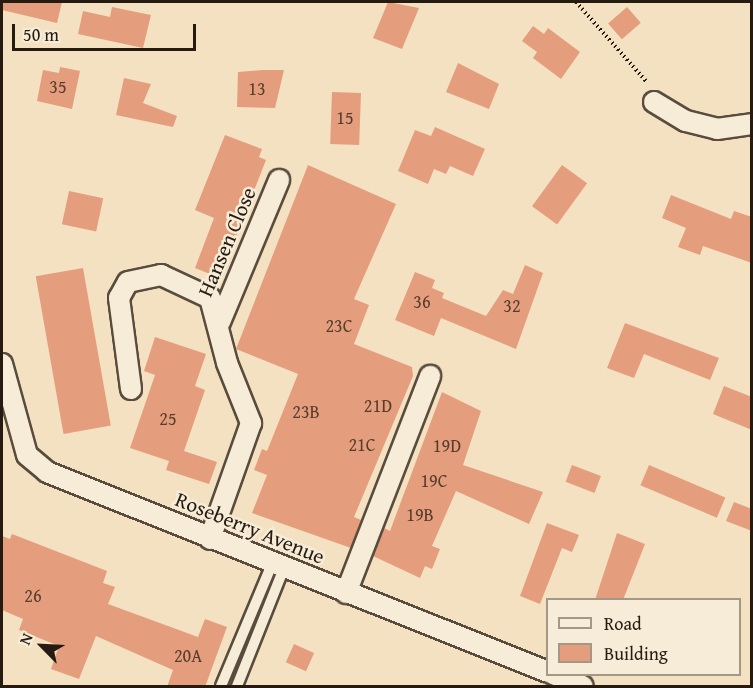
<!DOCTYPE html>
<html>
<head>
<meta charset="utf-8">
<style>
  body { margin:0 }
  #map { position:relative; width:753px; height:688px; overflow:hidden; background:#f3e1c1; font-family:"Gentium Book Plus",serif }
  div>[style] { position:absolute }
  .building>* { inset:0; background:#e59e7d; transform-origin:0 0 }
  .path>* { height:4px; margin-top:-2px; transform-origin:0; background:repeating-linear-gradient(90deg,#261b11 0 1.5px,transparent 0 4.5px) }
  .roads { filter:drop-shadow(2px 0 #594c3d) drop-shadow(-2px 0 #594c3d) drop-shadow(0 2px #594c3d) drop-shadow(0 -2px #594c3d) }
  .service>* { height:10px; margin:-5px; padding:0 5px; transform-origin:5px; border-radius:5px; background:#f7ecd7 }
  .minor>* { height:20px; margin:-10px; padding:0 10px; transform-origin:10px; border-radius:10px; background:#f7ecd7 }
  span { translate:-50% -50%; white-space:nowrap; text-align:center; line-height:1.15; -webkit-text-stroke:5px #f7ecd7; paint-order:stroke }
  .number-label { font-size:18px; color:#563c2c }
  .number-label span { -webkit-text-stroke-width:0 }
  .street-label { font-size:21px; color:#261b11 }
  .frame { position:absolute; inset:0; border:3px solid #261b11; pointer-events:none }
  .legend { position:absolute; left:546px; top:598px; width:195px; height:78px; box-sizing:border-box; background:#f7ecd7; border:2px solid #a39888; margin:0; padding:8px 10px; list-style:none; font-size:18px; color:#261b11 }
  .legend li { display:flex; align-items:center; gap:12px; height:30px }
  .legend b { width:30px; border:2px solid #a39888 }
  .north { position:absolute; left:12px; top:616px; width:60px; height:60px; -webkit-text-stroke:4px #f7ecd7; paint-order:stroke; rotate:294deg; font-size:16px; font-weight:700; line-height:24px; text-align:center; color:#261b11 }
  .north::after { content:''; display:block; margin:auto; width:21px; height:27px; background:#261b11; clip-path:polygon(50% 0,100% 100%,50% 72%,0 100%) }
  .scale { position:absolute; left:12px; top:24px; width:184px; height:27px; box-sizing:border-box; border:3px solid #261b11; border-top:0; padding-left:8px; font-size:18px; line-height:21px; white-space:nowrap; color:#261b11; -webkit-text-stroke:4px #f7ecd7; paint-order:stroke }
</style>
</head>
<body>
<div id="map">
  <div class="building">
    <div style="clip-path:polygon(2px 2px,62px 2px,57px 23px,2px 10px)"></div>
    <div style="clip-path:polygon(388px 2px,419px 8px,402px 49px,373px 38px)"></div>
    <div style="clip-path:polygon(112px 7px,151px 15px,143px 48px,78px 34px,83px 11px,110px 17px)"></div>
    <div style="left:627px;top:7px;width:21px;height:25px;rotate:49deg"></div>
    <div style="clip-path:polygon(533px 26px,544px 34px,548px 28px,580px 52px,561px 79px,533px 58px,537px 52px,522px 41px)"></div>
    <div style="clip-path:polygon(458px 63px,499px 84px,489px 109px,446px 92px)"></div>
    <div style="clip-path:polygon(60px 67px,80px 71px,72px 109px,37px 101px,43px 70px,59px 73px)"></div>
    <div style="clip-path:polygon(263px 70px,284px 70px,275px 108px,237px 107px,238px 72px)"></div>
    <div style="clip-path:polygon(124px 78px,151px 84px,143px 103px,177px 116px,173px 127px,116px 115px)"></div>
    <div style="left:332px;top:92px;width:29px;height:52px;rotate:2deg"></div>
    <div style="clip-path:polygon(435px 127px,485px 149px,473px 176px,450px 166px,446px 174px,434px 169px,428px 184px,398px 171px,415px 130px,431px 136px)"></div>
    <div style="clip-path:polygon(225px 135px,262px 149px,259px 157px,266px 160px,220px 278px,195px 268px,214px 218px,195px 210px)"></div>
    <div style="clip-path:polygon(308px 165px,396px 204px,354px 299px,369px 305px,354px 344px,412px 367px,413px 376px,354px 517px,361px 520px,351px 548px,252px 513px,267px 475px,254px 470px,262px 449px,267px 451px,298px 374px,236px 349px)"></div>
    <div style="left:562px;top:165px;width:31px;height:51px;rotate:36deg"></div>
    <div style="left:69px;top:191px;width:35px;height:34px;rotate:12deg"></div>
    <div style="clip-path:polygon(671px 195px,731px 219px,734px 211px,752px 217px,752px 263px,703px 246px,700px 255px,678px 247px,686px 228px,662px 218px)"></div>
    <div style="clip-path:polygon(525px 265px,543px 273px,516px 349px,441px 318px,434px 336px,395px 320px,415px 272px,435px 280px,432px 288px,444px 293px,442px 298px,486px 316px,503px 290px,513px 294px)"></div>
    <div style="left:83px;top:268px;width:160px;height:48px;rotate:80deg"></div>
    <div style="clip-path:polygon(625px 323px,719px 358px,710px 380px,644px 354px,634px 378px,607px 368px)"></div>
    <div style="clip-path:polygon(155px 337px,206px 354px,195px 386px,205px 390px,184px 451px,217px 462px,209px 484px,166px 470px,169px 461px,130px 448px,155px 375px,144px 371px)"></div>
    <div style="clip-path:polygon(724px 386px,752px 397px,752px 430px,713px 414px)"></div>
    <div style="clip-path:polygon(442px 392px,481px 411px,463px 465px,543px 492px,529px 524px,456px 491px,432px 546px,440px 549px,432px 569px,425px 566px,420px 578px,373px 556px,384px 528px,390px 531px)"></div>
    <div style="left:572px;top:465px;width:31px;height:18px;rotate:21deg"></div>
    <div style="left:649px;top:465px;width:83px;height:22px;rotate:23deg"></div>
    <div style="clip-path:polygon(734px 502px,752px 509px,752px 531px,726px 521px)"></div>
    <div style="clip-path:polygon(547px 523px,579px 535px,572px 552px,562px 548px,540px 604px,520px 596px)"></div>
    <div style="clip-path:polygon(617px 533px,645px 544px,623px 600px,595px 600px)"></div>
    <div style="clip-path:polygon(12px 534px,107px 571px,103px 583px,115px 587px,108px 604px,198px 637px,205px 619px,227px 627px,205px 687px,167px 687px,173px 670px,96px 636px,79px 679px,51px 669px,59px 646px,19px 630px,23px 619px,2px 610px,2px 536px,10px 539px)"></div>
    <div style="left:294px;top:644px;width:22px;height:20px;rotate:24deg"></div>
  </div>
  <div class="path">
    <div style="left:576px;top:2px;width:106px;rotate:48.5deg"></div>
  </div>
  <div class="roads">
    <div class="service">
      <div style="left:221px;top:686px;width:132px;rotate:-67.3deg"></div>
      <div style="left:237px;top:686px;width:127px;rotate:-68.3deg"></div>
    </div>
    <div class="minor">
      <div style="left:654px;top:102px;width:37px;rotate:31deg"></div>
      <div style="left:686px;top:121px;width:32px;rotate:14deg"></div>
      <div style="left:717px;top:129px;width:35px;rotate:-8deg"></div>
      <div style="left:220px;top:322px;width:154px;rotate:-67.4deg"></div>
      <div style="left:2px;top:364px;width:94px;rotate:74.6deg"></div>
      <div style="left:27px;top:455px;width:26px;rotate:40deg"></div>
      <div style="left:47px;top:472px;width:539px;rotate:21.76deg"></div>
      <div style="left:131px;top:389px;width:92px;rotate:-97.5deg"></div>
      <div style="left:119px;top:298px;width:18px;rotate:-61deg"></div>
      <div style="left:128px;top:282px;width:34px;rotate:-12deg"></div>
      <div style="left:161px;top:275px;width:54px;rotate:25.1deg"></div>
      <div style="left:210px;top:298px;width:67px;rotate:75.3deg"></div>
      <div style="left:227px;top:363px;width:65px;rotate:68.2deg"></div>
      <div style="left:251px;top:423px;width:123px;rotate:109.5deg"></div>
      <div style="left:346px;top:593px;width:233px;rotate:-68.8deg"></div>
      <div style="left:553px;top:674px;width:32px;rotate:22deg"></div>
    </div>
  </div>
  <div class="number-label">
    <span style="left:58px;top:87px">35</span>
    <span style="left:257px;top:89px">13</span>
    <span style="left:345px;top:118px">15</span>
    <span style="left:422px;top:302px">36</span>
    <span style="left:512px;top:306px">32</span>
    <span style="left:339px;top:326px">23C</span>
    <span style="left:378px;top:406px">21D</span>
    <span style="left:306px;top:412px">23B</span>
    <span style="left:168px;top:419px">25</span>
    <span style="left:362px;top:445px">21C</span>
    <span style="left:447px;top:446px">19D</span>
    <span style="left:434px;top:481px">19C</span>
    <span style="left:420px;top:515px">19B</span>
    <span style="left:33px;top:596px">26</span>
    <span style="left:188px;top:656px">20A</span>
  </div>
  <div class="street-label">
    <span style="left:227px;top:242px;rotate:-67deg">Hansen Close</span>
    <span style="left:250px;top:528px;rotate:22deg">Roseberry Avenue</span>
  </div>
  <div class="frame"></div>
  <ul class="legend">
  <li><b style="height:8px;background:#f7ecd7"></b>Road</li>
  <li><b style="height:16px;background:#e59e7d"></b>Building</li>
  </ul>
  <div class="north">N</div>
  <div class="scale">50 m</div>
</div>
</body>
</html>
